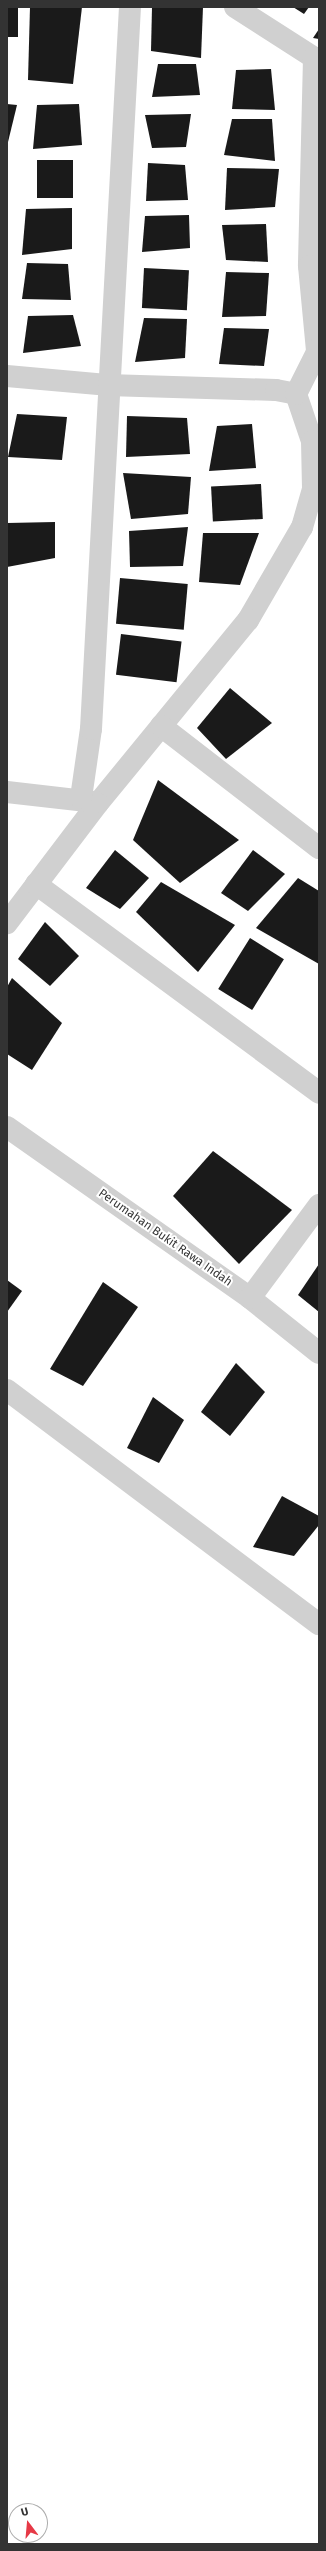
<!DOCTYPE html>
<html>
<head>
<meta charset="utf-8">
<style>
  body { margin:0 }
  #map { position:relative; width:326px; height:2551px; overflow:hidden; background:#fff; font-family:"Fira Sans",sans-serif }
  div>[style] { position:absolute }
  .building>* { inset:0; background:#1a1a1a; transform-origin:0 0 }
  .minor>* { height:22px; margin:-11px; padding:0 11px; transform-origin:11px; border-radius:11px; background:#d0d0d0 }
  span { translate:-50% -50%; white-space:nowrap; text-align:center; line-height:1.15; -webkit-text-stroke:4px #fff; paint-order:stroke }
  .street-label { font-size:12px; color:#333 }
  .frame { position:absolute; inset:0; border:8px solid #333; pointer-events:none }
  .north { position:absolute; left:8px; top:2503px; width:40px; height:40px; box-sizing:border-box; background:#fff; border:1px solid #adadad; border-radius:50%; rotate:344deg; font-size:11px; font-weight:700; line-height:16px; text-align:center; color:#333 }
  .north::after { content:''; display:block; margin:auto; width:14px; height:18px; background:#e63946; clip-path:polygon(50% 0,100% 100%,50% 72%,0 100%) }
</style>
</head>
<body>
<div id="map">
  <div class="building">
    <div style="left:7px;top:7px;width:11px;height:30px"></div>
    <div style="clip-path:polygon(30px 7px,82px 7px,73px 84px,28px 80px)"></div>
    <div style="clip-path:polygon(152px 7px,203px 7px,201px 58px,151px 51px)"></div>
    <div style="clip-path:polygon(293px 7px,309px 7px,304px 14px)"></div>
    <div style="clip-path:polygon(319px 29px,319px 39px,313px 38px)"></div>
    <div style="clip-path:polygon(158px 64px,196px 64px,200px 95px,152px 97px)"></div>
    <div style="clip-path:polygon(271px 69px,275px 110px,232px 109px,236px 70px)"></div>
    <div style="clip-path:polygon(7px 104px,17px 105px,8px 142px,7px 142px)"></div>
    <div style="clip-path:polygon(79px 104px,82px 145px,33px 149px,37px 105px)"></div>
    <div style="clip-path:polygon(191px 114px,186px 147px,152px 148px,145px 115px)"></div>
    <div style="clip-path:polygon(232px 119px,272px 119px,275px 161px,224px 155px)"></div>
    <div style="left:37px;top:160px;width:36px;height:38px"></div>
    <div style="clip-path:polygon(148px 163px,185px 165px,188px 200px,146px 201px)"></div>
    <div style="clip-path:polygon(227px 168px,279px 169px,275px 207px,225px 210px)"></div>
    <div style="clip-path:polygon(72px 208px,72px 249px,22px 255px,26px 209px)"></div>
    <div style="clip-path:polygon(189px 215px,190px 248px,142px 252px,145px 216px)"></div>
    <div style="clip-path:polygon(266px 224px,268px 262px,226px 260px,222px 225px)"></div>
    <div style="clip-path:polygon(27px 263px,68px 264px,71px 300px,22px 299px)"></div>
    <div style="left:144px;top:268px;width:45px;height:40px;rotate:3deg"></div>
    <div style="clip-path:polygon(226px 272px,269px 273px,266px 316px,222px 317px)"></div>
    <div style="clip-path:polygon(73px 315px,81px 346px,23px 353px,28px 316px)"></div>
    <div style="clip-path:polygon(144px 318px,187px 319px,185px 358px,135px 362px)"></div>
    <div style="clip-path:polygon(224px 328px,269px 329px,264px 366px,219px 364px)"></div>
    <div style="clip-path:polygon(17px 414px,67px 417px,62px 460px,8px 457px)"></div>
    <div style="clip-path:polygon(127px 416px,187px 418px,190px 454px,126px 457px)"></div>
    <div style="clip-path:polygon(252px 424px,256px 468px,209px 471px,217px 426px)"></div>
    <div style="clip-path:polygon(123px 473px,191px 477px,188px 514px,131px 519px)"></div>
    <div style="left:261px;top:484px;width:35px;height:50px;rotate:87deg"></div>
    <div style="clip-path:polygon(55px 522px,55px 558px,7px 567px,7px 523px)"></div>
    <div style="clip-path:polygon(188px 527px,183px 566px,130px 567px,129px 531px)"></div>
    <div style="clip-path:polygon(203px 533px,259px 533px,240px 585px,199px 582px)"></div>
    <div style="left:120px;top:578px;width:68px;height:46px;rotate:5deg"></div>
    <div style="left:121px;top:634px;width:61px;height:41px;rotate:7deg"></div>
    <div style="clip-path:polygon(230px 688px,272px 723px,226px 759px,197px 728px)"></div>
    <div style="clip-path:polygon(158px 780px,239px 840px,180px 883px,133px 840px)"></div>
    <div style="clip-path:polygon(115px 850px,149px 878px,120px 909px,86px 888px)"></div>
    <div style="clip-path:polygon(253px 850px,285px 874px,248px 911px,221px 893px)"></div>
    <div style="clip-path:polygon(298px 878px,319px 891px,319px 964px,256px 928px)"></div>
    <div style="clip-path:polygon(161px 882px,235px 925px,198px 972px,136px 912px)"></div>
    <div style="clip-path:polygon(45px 922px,79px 956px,50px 986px,18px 959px)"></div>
    <div style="left:250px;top:938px;width:40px;height:60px;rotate:32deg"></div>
    <div style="clip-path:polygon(12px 978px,62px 1023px,32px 1070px,7px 1054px,7px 987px)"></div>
    <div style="clip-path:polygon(213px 1151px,292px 1210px,239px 1264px,173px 1196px)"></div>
    <div style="clip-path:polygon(319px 1264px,319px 1312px,298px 1295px)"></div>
    <div style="clip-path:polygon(7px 1280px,22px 1291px,7px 1312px)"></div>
    <div style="clip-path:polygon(103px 1282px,138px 1307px,83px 1386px,50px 1369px)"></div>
    <div style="clip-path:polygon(236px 1363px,265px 1392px,230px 1436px,201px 1412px)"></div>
    <div style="clip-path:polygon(153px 1397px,184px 1420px,159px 1463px,127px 1448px)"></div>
    <div style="clip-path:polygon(282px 1496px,319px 1516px,319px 1525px,294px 1556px,253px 1547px)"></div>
  </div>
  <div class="minor">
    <div style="left:235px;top:7px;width:100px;rotate:32.7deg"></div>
    <div style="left:314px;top:58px;width:208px;rotate:91.4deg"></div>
    <div style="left:309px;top:266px;width:85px;rotate:84.6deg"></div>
    <div style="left:7px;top:376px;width:100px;rotate:5.1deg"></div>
    <div style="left:107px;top:385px;width:169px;rotate:1.7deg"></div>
    <div style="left:276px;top:390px;width:20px;rotate:11deg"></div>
    <div style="left:296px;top:394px;width:50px;rotate:71.2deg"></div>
    <div style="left:312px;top:441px;width:48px;rotate:88.8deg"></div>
    <div style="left:313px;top:489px;width:40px;rotate:106deg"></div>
    <div style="left:302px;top:527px;width:108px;rotate:120.1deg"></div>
    <div style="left:248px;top:620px;width:237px;rotate:129.3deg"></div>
    <div style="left:98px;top:803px;width:151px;rotate:127.2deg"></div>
    <div style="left:296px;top:394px;width:51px;rotate:-63.4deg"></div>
    <div style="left:161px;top:726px;width:200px;rotate:37.7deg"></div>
    <div style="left:7px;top:792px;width:89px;rotate:6.5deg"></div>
    <div style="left:81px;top:798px;width:70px;rotate:-81.8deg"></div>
    <div style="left:91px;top:729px;width:723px;rotate:-86.91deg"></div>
    <div style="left:36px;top:884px;width:352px;rotate:36.4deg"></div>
    <div style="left:7px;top:1127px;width:297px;rotate:35.1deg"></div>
    <div style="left:250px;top:1298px;width:88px;rotate:38.6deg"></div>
    <div style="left:250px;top:1298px;width:116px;rotate:-53.4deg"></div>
    <div style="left:7px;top:1390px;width:390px;rotate:36.9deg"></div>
  </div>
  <div class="street-label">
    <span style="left:165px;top:1238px;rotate:35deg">Perumahan Bukit Rawa Indah</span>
  </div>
  <div class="frame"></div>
  <div class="north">U</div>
</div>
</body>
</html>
